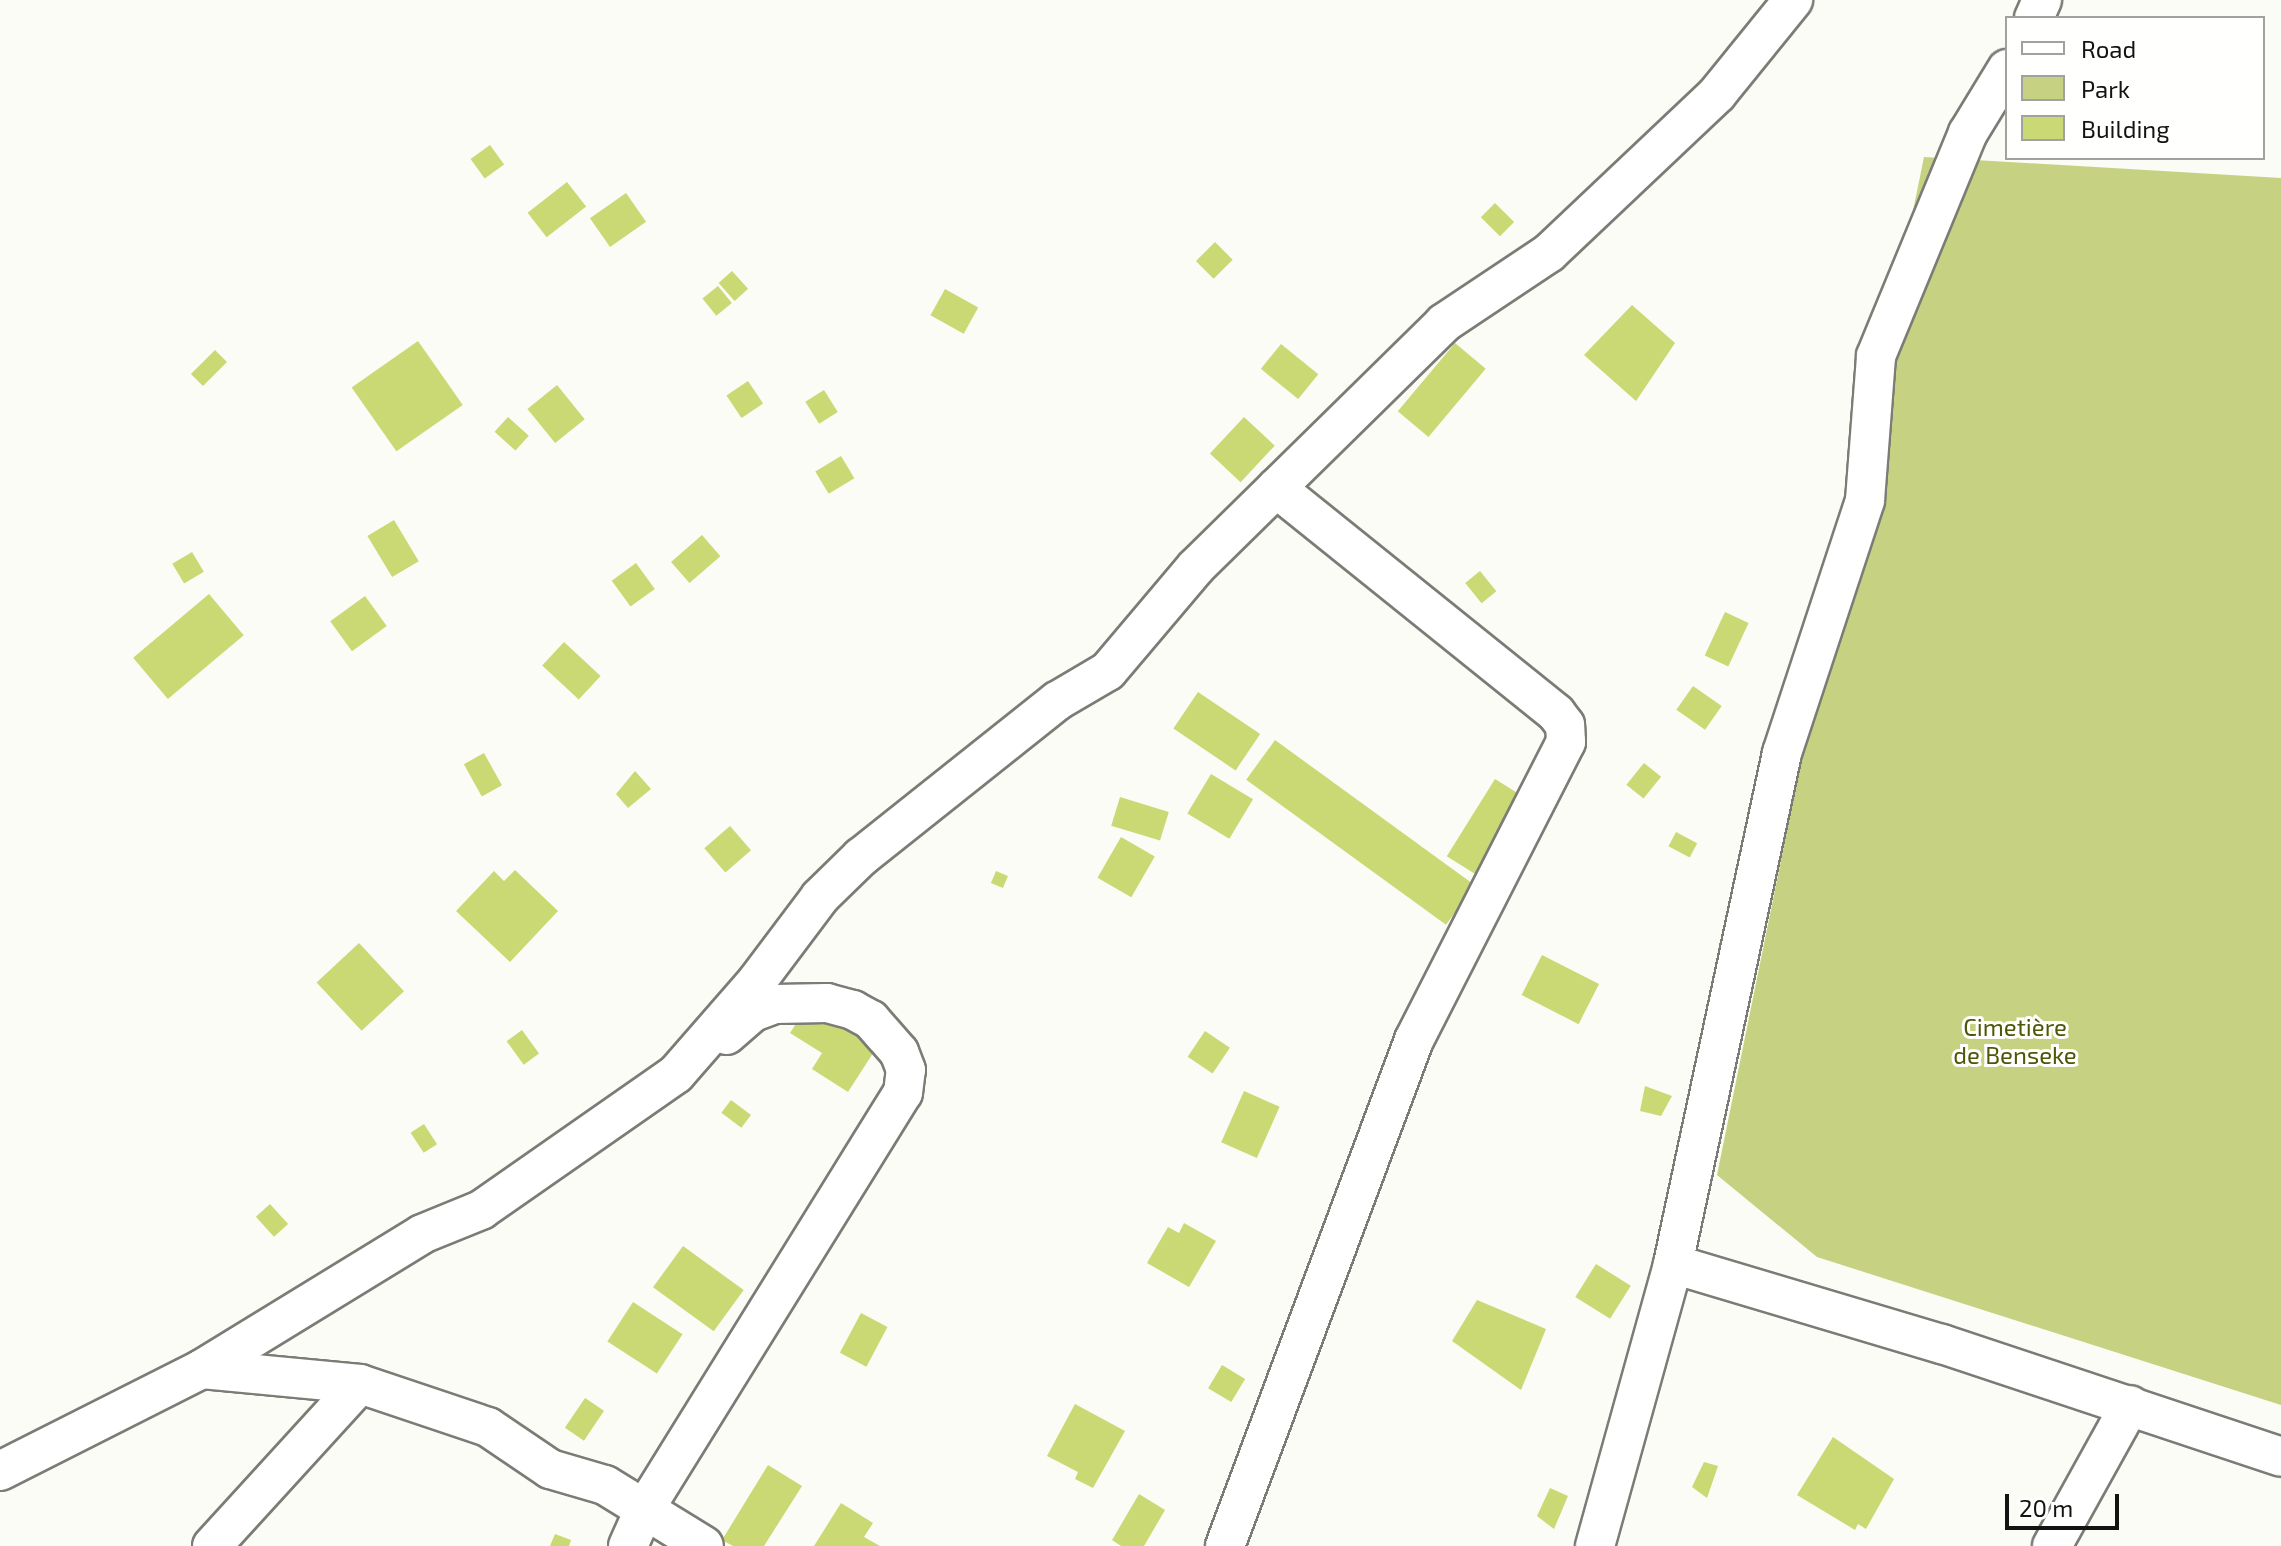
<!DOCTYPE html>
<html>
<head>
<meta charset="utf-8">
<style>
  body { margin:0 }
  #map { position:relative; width:2281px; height:1546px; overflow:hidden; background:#fafcf5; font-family:"Exo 2",sans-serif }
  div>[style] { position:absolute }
  .green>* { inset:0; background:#c6d281 }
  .building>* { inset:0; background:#cad973; transform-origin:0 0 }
  .roads { filter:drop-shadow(2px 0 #7b7c76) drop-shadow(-2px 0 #7b7c76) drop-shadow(0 2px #7b7c76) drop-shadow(0 -2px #7b7c76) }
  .street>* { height:38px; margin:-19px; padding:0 19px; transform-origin:19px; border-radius:19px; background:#fff }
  span { translate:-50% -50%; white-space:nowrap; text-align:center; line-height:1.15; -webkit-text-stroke:6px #fffffe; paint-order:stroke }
  .park-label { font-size:24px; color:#4e5607 }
  .legend { position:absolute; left:2005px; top:16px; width:260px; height:144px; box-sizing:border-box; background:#fffffe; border:2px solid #a1a19f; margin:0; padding:10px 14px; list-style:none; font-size:24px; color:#131311 }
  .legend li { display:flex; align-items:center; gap:16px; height:40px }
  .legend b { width:40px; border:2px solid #a1a19f }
  .scale { position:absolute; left:2005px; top:1494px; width:114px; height:36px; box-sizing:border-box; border:4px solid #131311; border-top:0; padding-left:10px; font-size:24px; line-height:28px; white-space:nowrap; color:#131311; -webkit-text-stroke:6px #fffffe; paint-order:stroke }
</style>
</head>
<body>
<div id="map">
  <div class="green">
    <div style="clip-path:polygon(1924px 157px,2281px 178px,2281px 1405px,1817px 1257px,1717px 1175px)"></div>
  </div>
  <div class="building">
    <div style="left:490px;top:145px;width:24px;height:24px;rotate:54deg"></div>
    <div style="left:567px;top:182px;width:31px;height:50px;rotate:52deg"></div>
    <div style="left:626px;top:193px;width:35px;height:44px;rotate:55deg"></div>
    <div style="left:1495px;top:203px;width:27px;height:20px;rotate:45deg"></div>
    <div style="left:1215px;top:242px;width:25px;height:27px;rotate:45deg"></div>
    <div style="left:732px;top:271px;width:24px;height:18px;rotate:48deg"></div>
    <div style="left:718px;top:286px;width:22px;height:20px;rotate:51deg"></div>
    <div style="left:945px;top:289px;width:38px;height:30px;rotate:29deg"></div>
    <div style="clip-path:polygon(1632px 305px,1675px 343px,1636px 401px,1584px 355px)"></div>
    <div style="left:418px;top:341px;width:78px;height:81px;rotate:55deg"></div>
    <div style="left:1455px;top:343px;width:40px;height:89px;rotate:40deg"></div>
    <div style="left:1281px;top:344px;width:48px;height:32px;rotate:39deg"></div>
    <div style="left:215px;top:350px;width:17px;height:34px;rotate:45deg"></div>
    <div style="left:748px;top:381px;width:27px;height:26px;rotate:56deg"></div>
    <div style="left:557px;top:385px;width:44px;height:38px;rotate:51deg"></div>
    <div style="left:824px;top:390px;width:26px;height:22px;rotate:58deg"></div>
    <div style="left:508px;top:417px;width:28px;height:20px;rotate:42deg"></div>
    <div style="left:1244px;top:417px;width:42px;height:50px;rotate:43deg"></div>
    <div style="left:841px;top:456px;width:26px;height:30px;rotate:59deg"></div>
    <div style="left:394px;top:520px;width:48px;height:31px;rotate:59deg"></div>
    <div style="left:702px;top:535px;width:28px;height:41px;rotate:49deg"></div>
    <div style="left:192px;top:552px;width:23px;height:23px;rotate:59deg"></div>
    <div style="left:636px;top:563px;width:32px;height:30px;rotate:54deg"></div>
    <div style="left:1480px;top:571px;width:26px;height:19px;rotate:51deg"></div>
    <div style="left:209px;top:594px;width:54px;height:99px;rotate:50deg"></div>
    <div style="left:365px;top:596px;width:37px;height:43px;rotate:54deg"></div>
    <div style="left:1725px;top:612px;width:26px;height:48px;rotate:25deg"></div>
    <div style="left:564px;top:642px;width:50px;height:32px;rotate:43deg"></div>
    <div style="left:1693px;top:686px;width:35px;height:29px;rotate:35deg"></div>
    <div style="left:1198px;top:692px;width:75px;height:44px;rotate:34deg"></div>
    <div style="left:1275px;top:740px;width:247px;height:49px;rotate:36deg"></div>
    <div style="left:484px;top:753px;width:37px;height:23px;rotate:61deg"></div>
    <div style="left:1644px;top:763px;width:22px;height:28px;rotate:39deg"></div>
    <div style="clip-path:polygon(635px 771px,651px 789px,628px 808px,616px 794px)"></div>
    <div style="left:1211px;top:774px;width:49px;height:46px;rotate:31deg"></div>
    <div style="left:1495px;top:779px;width:34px;height:91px;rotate:32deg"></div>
    <div style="left:1120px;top:797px;width:51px;height:30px;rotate:17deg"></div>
    <div style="left:730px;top:826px;width:32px;height:34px;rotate:49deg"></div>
    <div style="left:1676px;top:832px;width:24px;height:16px;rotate:28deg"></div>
    <div style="left:1121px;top:837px;width:39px;height:47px;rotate:30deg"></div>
    <div style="clip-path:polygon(515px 870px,558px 911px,510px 962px,456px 911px,494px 871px,504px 881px)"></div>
    <div style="left:996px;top:871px;width:13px;height:13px;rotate:23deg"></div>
    <div style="left:359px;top:943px;width:66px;height:58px;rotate:47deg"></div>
    <div style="left:1542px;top:955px;width:64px;height:45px;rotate:27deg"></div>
    <div style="clip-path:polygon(818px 990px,886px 1033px,848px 1092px,812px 1069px,822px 1053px,790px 1033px)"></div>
    <div style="left:522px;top:1030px;width:29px;height:19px;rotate:54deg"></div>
    <div style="left:1205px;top:1031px;width:30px;height:31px;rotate:34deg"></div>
    <div style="clip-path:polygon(1645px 1086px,1672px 1096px,1661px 1116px,1640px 1111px)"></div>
    <div style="left:1244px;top:1091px;width:39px;height:56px;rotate:24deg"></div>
    <div style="left:731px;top:1100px;width:25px;height:16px;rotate:37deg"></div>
    <div style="left:424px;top:1124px;width:24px;height:16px;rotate:57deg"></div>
    <div style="left:270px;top:1204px;width:27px;height:19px;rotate:48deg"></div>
    <div style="clip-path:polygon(1184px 1223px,1216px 1241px,1189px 1287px,1147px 1263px,1168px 1227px,1179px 1233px)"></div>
    <div style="left:683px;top:1246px;width:75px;height:51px;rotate:36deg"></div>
    <div style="left:1596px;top:1264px;width:41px;height:39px;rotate:32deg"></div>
    <div style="clip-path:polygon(1477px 1300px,1546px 1329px,1521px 1390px,1452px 1341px)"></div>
    <div style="left:633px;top:1302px;width:59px;height:47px;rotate:33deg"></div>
    <div style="left:861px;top:1313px;width:30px;height:45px;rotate:28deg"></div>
    <div style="left:1222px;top:1365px;width:27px;height:27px;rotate:31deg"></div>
    <div style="left:585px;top:1398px;width:23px;height:36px;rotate:34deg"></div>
    <div style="clip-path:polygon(1075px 1404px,1125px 1431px,1093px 1488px,1075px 1479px,1078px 1472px,1047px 1456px)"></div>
    <div style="clip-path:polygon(1833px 1437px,1894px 1479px,1866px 1529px,1858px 1524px,1855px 1530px,1797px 1495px)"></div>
    <div style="clip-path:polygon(1704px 1462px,1718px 1466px,1707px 1498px,1692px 1487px)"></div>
    <div style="clip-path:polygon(768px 1465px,802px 1486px,764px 1546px,733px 1546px,722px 1540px)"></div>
    <div style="clip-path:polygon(1550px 1488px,1568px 1496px,1554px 1529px,1537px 1516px)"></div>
    <div style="clip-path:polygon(1139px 1494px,1165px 1510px,1144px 1546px,1121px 1546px,1112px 1540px)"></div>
    <div style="clip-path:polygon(841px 1503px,873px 1523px,864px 1537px,880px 1546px,814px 1546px)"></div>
    <div style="clip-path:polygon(555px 1534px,571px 1540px,569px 1546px,550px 1546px)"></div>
  </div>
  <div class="roads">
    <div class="street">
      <div style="left:2034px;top:18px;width:20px;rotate:-66deg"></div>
      <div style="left:1673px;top:1264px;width:281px;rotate:16.6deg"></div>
      <div style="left:1942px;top:1344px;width:357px;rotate:18.4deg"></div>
      <div style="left:202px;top:1369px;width:159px;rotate:5.4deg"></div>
      <div style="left:360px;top:1384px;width:135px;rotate:18.6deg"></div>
      <div style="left:488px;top:1427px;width:75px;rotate:34.1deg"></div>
      <div style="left:550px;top:1469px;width:57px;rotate:16.2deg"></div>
      <div style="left:605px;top:1485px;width:116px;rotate:31.6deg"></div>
      <div style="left:0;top:1471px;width:226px;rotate:-26.8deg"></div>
      <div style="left:202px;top:1369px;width:258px;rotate:-31.5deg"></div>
      <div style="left:422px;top:1234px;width:64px;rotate:-22.1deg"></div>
      <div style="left:481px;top:1210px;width:238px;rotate:-34.9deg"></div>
      <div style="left:676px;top:1074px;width:123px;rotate:-48.9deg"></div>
      <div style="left:757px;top:981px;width:105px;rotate:-53.1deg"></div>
      <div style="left:820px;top:897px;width:57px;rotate:-44.3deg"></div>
      <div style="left:861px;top:857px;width:251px;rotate:-38.5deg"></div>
      <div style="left:1057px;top:701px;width:59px;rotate:-30.5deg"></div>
      <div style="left:1108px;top:671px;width:136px;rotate:-49.8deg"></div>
      <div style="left:1196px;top:567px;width:348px;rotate:-44.5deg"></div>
      <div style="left:1444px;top:323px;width:126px;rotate:-33.7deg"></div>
      <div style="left:1549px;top:253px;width:231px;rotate:-43.4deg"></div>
      <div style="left:1717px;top:94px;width:121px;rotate:-51deg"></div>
      <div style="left:212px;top:1546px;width:219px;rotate:-47.6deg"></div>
      <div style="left:628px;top:1546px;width:39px;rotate:-66deg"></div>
      <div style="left:644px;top:1510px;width:491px;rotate:-58.2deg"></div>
      <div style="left:903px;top:1093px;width:23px;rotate:-83deg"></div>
      <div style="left:906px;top:1070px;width:19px;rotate:-111deg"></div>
      <div style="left:899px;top:1052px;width:43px;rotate:-131.2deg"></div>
      <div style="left:871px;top:1020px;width:21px;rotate:-151deg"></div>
      <div style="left:853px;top:1010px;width:27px;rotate:-165deg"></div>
      <div style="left:827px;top:1003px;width:52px;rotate:178.9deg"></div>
      <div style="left:775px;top:1004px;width:23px;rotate:160deg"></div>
      <div style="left:753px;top:1012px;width:35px;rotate:139deg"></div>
      <div style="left:1225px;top:1546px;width:540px;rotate:-69.52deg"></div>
      <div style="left:1414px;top:1040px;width:335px;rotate:-63deg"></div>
      <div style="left:1566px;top:742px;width:17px;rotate:-93deg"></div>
      <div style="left:1565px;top:725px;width:15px;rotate:-127deg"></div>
      <div style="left:1556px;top:713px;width:359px;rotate:-141.2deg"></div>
      <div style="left:1595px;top:1546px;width:293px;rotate:-74.5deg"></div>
      <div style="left:1673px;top:1264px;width:522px;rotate:-77.96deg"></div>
      <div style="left:1782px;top:753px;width:266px;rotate:-71.8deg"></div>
      <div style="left:1865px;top:500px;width:144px;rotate:-85.6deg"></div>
      <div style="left:1876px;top:356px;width:241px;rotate:-67.6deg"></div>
      <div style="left:1968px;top:133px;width:75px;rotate:-58.6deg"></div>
      <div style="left:2052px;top:1546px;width:161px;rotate:-61deg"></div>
    </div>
  </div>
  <div class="park-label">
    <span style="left:2015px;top:1041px">Cimetière<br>de Benseke</span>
  </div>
  <ul class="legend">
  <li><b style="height:10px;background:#fff"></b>Road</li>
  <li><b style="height:22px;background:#c6d281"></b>Park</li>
  <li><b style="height:22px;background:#cad973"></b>Building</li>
  </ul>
  <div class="scale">20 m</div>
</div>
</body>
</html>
